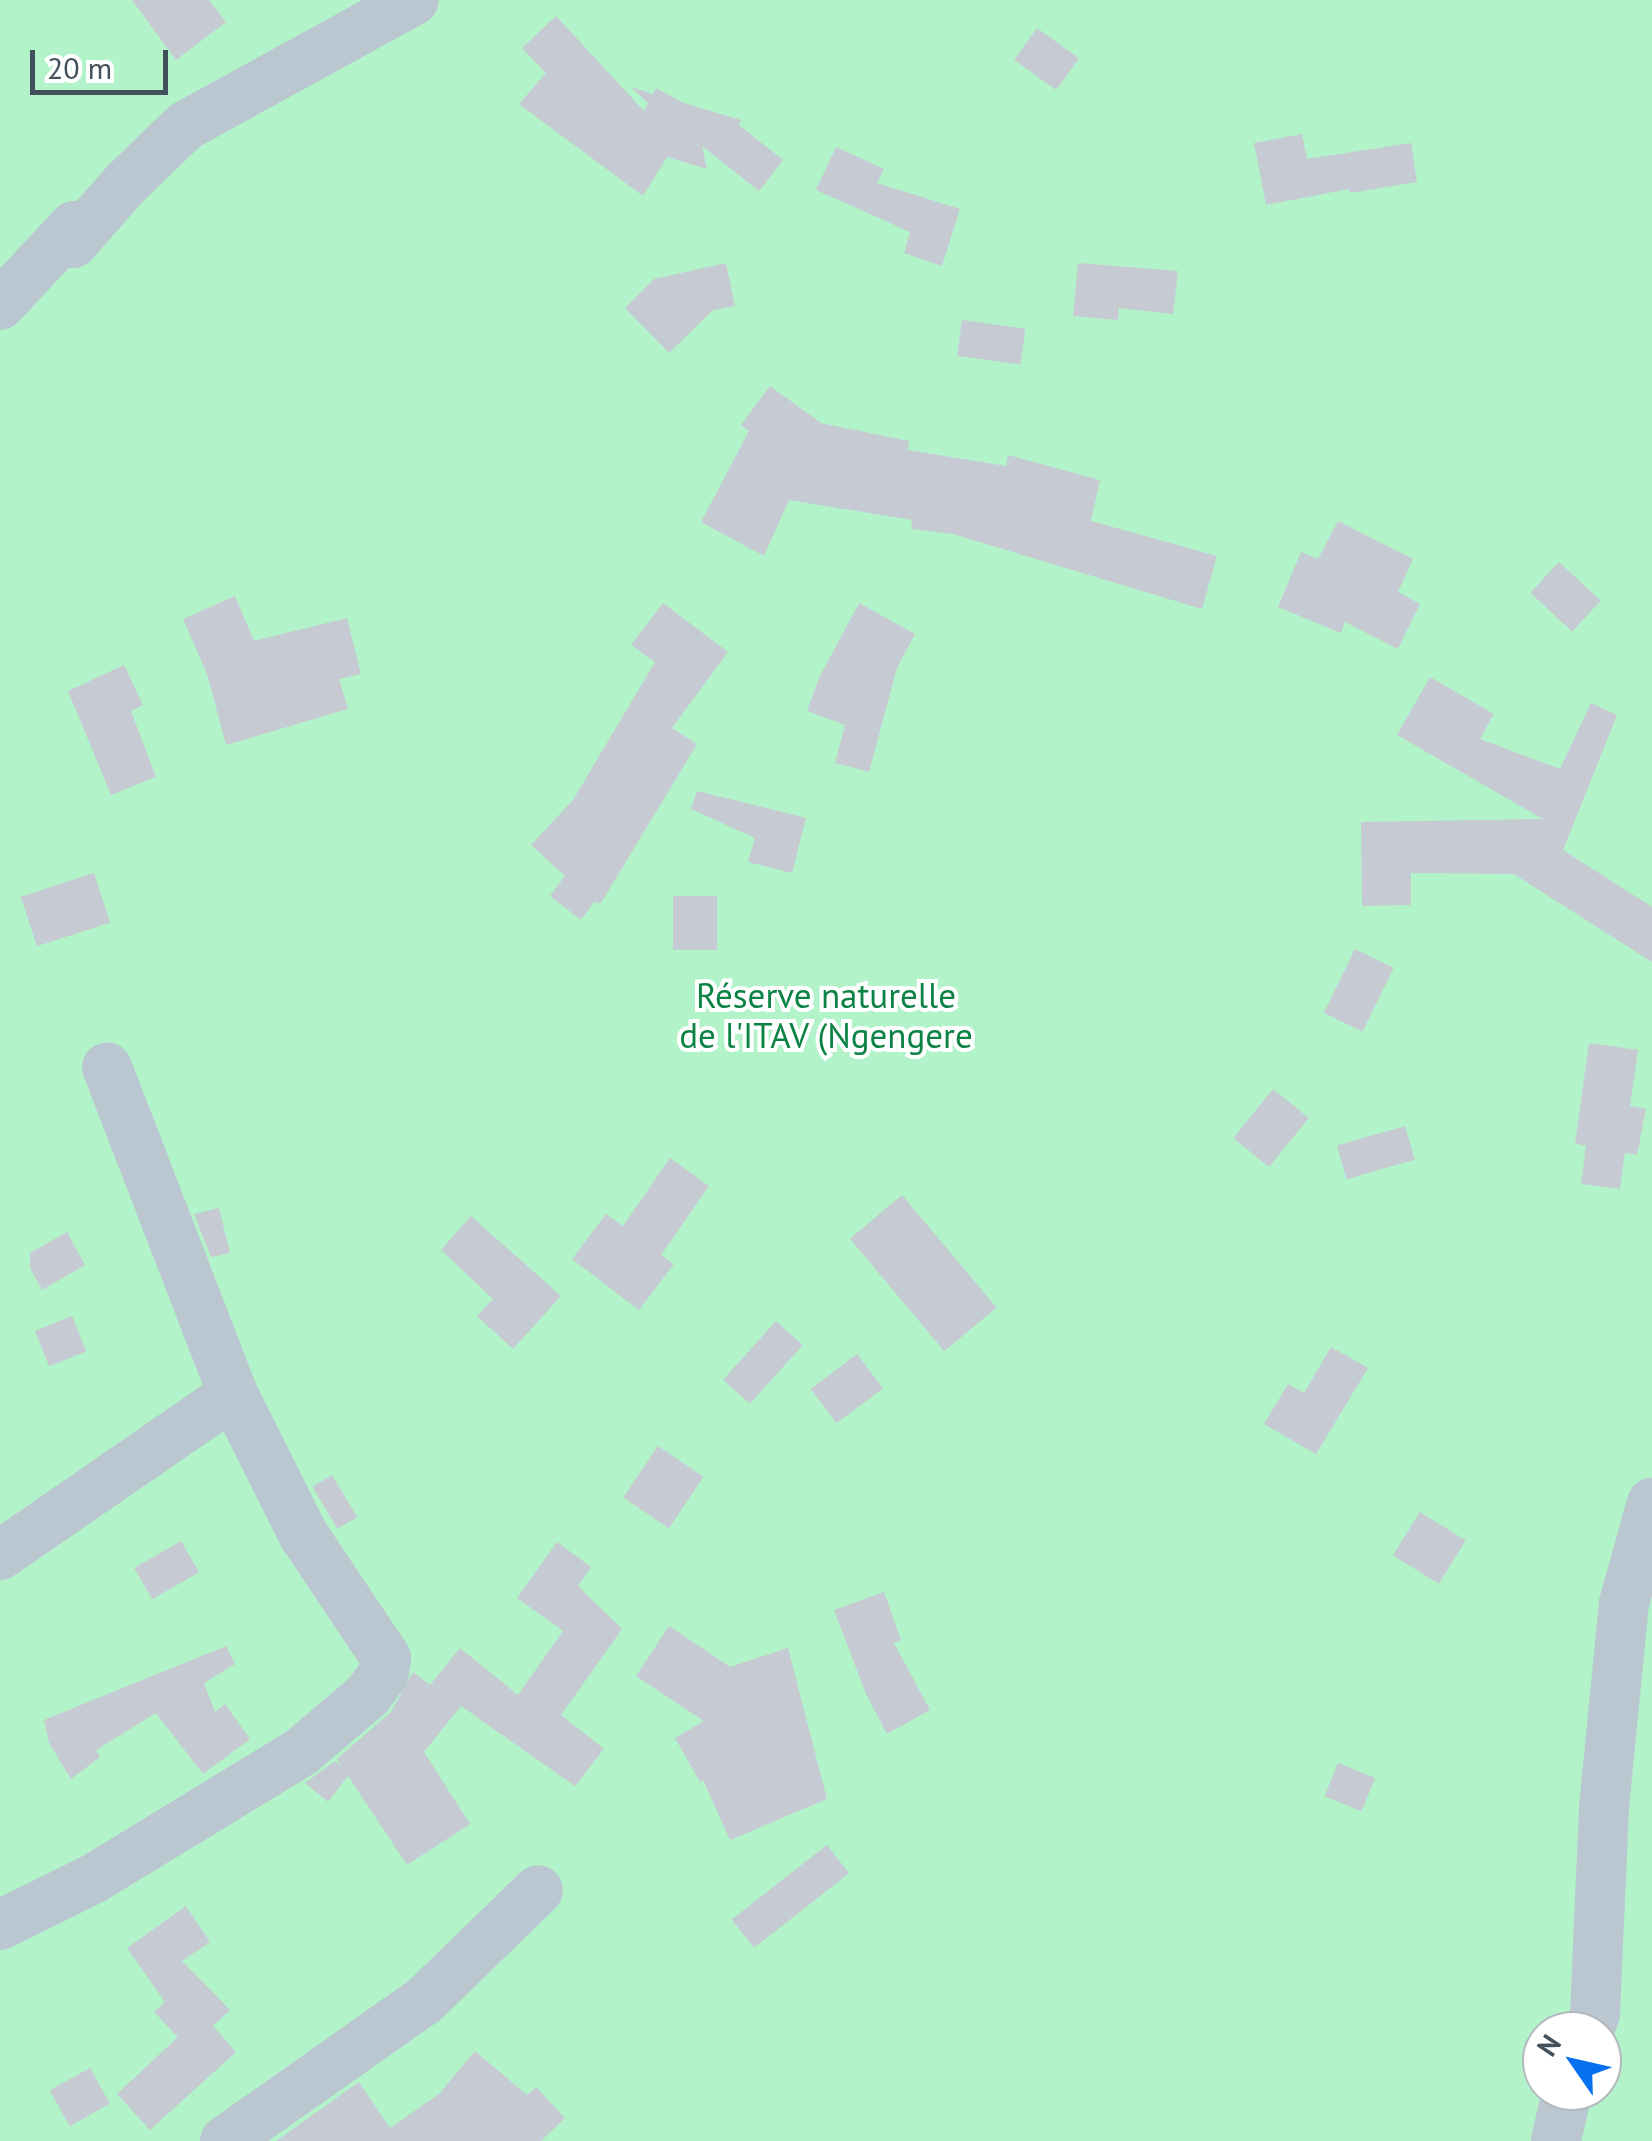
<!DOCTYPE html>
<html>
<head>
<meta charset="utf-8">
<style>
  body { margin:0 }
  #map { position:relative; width:1652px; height:2141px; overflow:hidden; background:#efebeb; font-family:"PT Sans",sans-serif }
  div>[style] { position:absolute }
  .green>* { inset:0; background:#b3f3ca }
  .building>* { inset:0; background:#c6cad2; transform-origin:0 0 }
  .minor>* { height:50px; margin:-25px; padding:0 25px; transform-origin:25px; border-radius:25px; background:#bac7d0 }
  span { translate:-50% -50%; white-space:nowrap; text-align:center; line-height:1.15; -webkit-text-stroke:8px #fff; paint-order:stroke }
  .park-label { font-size:35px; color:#0c8345 }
  .north { position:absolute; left:1522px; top:2011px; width:100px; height:100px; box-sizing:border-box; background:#fff; border:2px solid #b3b9bd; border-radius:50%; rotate:304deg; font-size:28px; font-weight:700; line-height:40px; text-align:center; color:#42505b }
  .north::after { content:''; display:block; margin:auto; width:35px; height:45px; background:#0571ef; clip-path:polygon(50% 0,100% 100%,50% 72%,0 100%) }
  .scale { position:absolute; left:30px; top:50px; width:138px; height:45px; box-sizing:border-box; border:5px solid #42505b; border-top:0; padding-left:12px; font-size:30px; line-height:35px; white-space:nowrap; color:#42505b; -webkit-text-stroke:8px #fff; paint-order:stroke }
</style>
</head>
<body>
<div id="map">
  <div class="green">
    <div style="clip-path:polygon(evenodd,0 0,1652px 0,1652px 2141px,0 2141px,0 0,1542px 2031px,1602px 2031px,1602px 2091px,1542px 2091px,1542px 2031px)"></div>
  </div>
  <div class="building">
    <div style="clip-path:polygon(132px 0,209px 0,226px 22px,176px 60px)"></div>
    <div style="clip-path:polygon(556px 16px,644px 111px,648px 103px,631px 87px,653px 94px,656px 88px,684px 103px,741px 120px,739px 125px,783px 160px,759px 191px,702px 146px,707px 169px,667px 157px,643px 196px,519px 104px,546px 73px,522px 48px)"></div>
    <div style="left:1037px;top:28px;width:52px;height:39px;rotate:36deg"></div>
    <div style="clip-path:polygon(1302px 134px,1307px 159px,1411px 143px,1417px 182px,1350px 193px,1349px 189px,1266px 205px,1254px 143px)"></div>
    <div style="clip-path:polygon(836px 147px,884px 169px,877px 183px,960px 209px,942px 266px,904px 253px,910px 232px,816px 190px)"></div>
    <div style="clip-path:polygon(726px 263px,735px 306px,713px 310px,669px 353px,625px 308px,654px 279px)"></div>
    <div style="clip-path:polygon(1078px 263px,1178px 271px,1173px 314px,1119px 308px,1118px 320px,1073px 316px)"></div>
    <div style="left:962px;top:320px;width:64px;height:36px;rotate:8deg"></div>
    <div style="clip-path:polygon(770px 386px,821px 423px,909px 441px,908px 450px,1006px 466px,1008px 455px,1100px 480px,1091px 521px,1217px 556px,1202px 609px,953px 534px,911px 529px,912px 520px,789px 500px,764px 556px,701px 522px,749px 431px,741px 425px)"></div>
    <div style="clip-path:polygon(1338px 521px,1413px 559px,1398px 592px,1420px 604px,1398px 649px,1345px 622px,1341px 633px,1278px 607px,1301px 552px,1318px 559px)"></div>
    <div style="left:1559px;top:562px;width:57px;height:42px;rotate:43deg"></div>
    <div style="clip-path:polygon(235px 596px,254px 641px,347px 618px,361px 674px,339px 679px,348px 709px,226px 745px,207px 674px,183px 619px)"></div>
    <div style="clip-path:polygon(663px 603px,728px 652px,672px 728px,697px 744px,601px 903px,594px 902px,581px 920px,550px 896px,565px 876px,531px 845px,573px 800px,655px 662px,631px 645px)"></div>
    <div style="clip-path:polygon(859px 603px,915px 634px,897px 668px,869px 772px,835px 763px,845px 725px,807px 711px,819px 678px)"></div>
    <div style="clip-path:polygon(124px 665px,143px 705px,131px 711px,156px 777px,111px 795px,68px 691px)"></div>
    <div style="clip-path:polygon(1430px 677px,1494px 714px,1480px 739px,1560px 769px,1591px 703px,1617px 715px,1563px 850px,1652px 907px,1652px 962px,1514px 874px,1411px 873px,1411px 905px,1362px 906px,1361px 822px,1543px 819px,1397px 735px)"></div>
    <div style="clip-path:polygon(697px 791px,806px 818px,792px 873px,748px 862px,755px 838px,691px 809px)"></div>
    <div style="left:94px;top:873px;width:52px;height:77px;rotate:72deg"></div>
    <div style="left:673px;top:896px;width:44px;height:54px"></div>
    <div style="left:1355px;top:949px;width:43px;height:71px;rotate:26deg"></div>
    <div style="clip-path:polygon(1589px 1043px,1638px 1050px,1630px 1106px,1646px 1109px,1637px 1155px,1625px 1153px,1620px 1189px,1581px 1184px,1586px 1146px,1575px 1143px)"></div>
    <div style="left:1273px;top:1089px;width:46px;height:63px;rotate:39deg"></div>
    <div style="left:1405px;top:1126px;width:35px;height:71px;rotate:74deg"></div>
    <div style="clip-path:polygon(670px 1158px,709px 1186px,661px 1255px,674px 1264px,639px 1310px,572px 1259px,606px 1214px,623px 1226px)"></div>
    <div style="left:902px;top:1195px;width:147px;height:68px;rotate:50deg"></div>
    <div style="clip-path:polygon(219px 1208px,230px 1253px,211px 1257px,194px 1214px)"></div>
    <div style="clip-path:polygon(471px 1216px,561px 1296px,513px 1349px,477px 1316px,493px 1299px,441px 1250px)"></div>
    <div style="clip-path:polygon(67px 1232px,85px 1265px,42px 1290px,30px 1268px,30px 1253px)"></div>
    <div style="left:72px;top:1316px;width:38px;height:40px;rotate:68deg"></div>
    <div style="left:776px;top:1321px;width:36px;height:79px;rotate:42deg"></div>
    <div style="clip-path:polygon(1331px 1347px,1368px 1368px,1316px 1454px,1264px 1424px,1288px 1384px,1304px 1393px)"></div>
    <div style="left:857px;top:1354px;width:43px;height:58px;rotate:53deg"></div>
    <div style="left:658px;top:1446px;width:55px;height:62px;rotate:34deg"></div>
    <div style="left:332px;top:1475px;width:49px;height:23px;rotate:59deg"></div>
    <div style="left:1420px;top:1512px;width:54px;height:51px;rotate:32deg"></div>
    <div style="left:181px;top:1541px;width:36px;height:54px;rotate:60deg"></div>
    <div style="clip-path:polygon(557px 1542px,591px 1567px,578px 1586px,622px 1629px,561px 1715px,604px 1749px,575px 1786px,461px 1706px,424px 1752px,470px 1824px,407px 1865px,348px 1776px,328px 1802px,305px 1783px,335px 1761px,342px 1767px,337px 1759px,391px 1712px,413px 1672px,430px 1685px,460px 1648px,518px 1695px,563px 1631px,517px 1598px)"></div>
    <div style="clip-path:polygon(884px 1592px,901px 1640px,894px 1643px,930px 1710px,887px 1734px,866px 1694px,834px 1610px)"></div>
    <div style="clip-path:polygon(669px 1626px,730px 1667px,788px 1648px,827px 1799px,730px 1840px,703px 1780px,700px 1782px,675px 1738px,704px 1721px,636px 1676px)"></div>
    <div style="clip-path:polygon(226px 1646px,235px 1664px,204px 1683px,215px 1712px,225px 1704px,250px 1739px,203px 1774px,156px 1713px,96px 1750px,100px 1757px,71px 1779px,49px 1743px,44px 1720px)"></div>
    <div style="left:1338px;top:1763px;width:40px;height:36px;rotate:22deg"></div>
    <div style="left:827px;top:1845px;width:36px;height:121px;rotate:52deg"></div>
    <div style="clip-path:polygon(186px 1906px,210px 1942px,182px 1961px,230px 2010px,213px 2026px,236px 2052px,150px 2130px,117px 2094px,178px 2037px,154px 2012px,165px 2002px,127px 1948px)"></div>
    <div style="clip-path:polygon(475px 2051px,527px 2095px,536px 2087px,565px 2118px,541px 2141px,276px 2141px,359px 2082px,390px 2128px,439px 2094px)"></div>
    <div style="left:90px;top:2068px;width:41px;height:46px;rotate:61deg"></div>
  </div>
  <div class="minor">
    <div style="left:74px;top:226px;width:17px;rotate:93deg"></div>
    <div style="left:73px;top:243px;width:79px;rotate:-48.6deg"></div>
    <div style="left:125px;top:184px;width:83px;rotate:-44deg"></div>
    <div style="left:185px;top:126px;width:261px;rotate:-28.8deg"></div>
    <div style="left:0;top:305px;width:108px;rotate:-46.9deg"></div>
    <div style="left:0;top:1555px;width:283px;rotate:-34.6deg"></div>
    <div style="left:0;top:1925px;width:104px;rotate:-26.3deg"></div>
    <div style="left:93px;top:1879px;width:244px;rotate:-31.4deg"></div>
    <div style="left:301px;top:1752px;width:88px;rotate:-40.4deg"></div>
    <div style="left:368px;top:1695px;width:27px;rotate:-54deg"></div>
    <div style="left:384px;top:1673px;width:15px;rotate:-82deg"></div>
    <div style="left:386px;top:1658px;width:149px;rotate:-123.8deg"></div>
    <div style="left:303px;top:1534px;width:157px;rotate:-116.6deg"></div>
    <div style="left:233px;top:1394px;width:350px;rotate:-111.1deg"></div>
    <div style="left:1589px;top:2031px;width:18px;rotate:-71deg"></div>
    <div style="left:1595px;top:2014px;width:207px;rotate:-87.5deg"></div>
    <div style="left:1604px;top:1807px;width:205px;rotate:-84.4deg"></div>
    <div style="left:1624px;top:1603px;width:104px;rotate:-74.4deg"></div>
    <div style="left:225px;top:2141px;width:246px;rotate:-35.2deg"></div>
    <div style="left:426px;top:1999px;width:156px;rotate:-44.2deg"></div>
    <div style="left:1556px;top:2141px;width:51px;rotate:-77.6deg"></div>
  </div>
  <div class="park-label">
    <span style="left:826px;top:1015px">Réserve naturelle<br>de l'ITAV (Ngengere</span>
  </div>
  <div class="north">N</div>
  <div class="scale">20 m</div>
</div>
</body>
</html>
